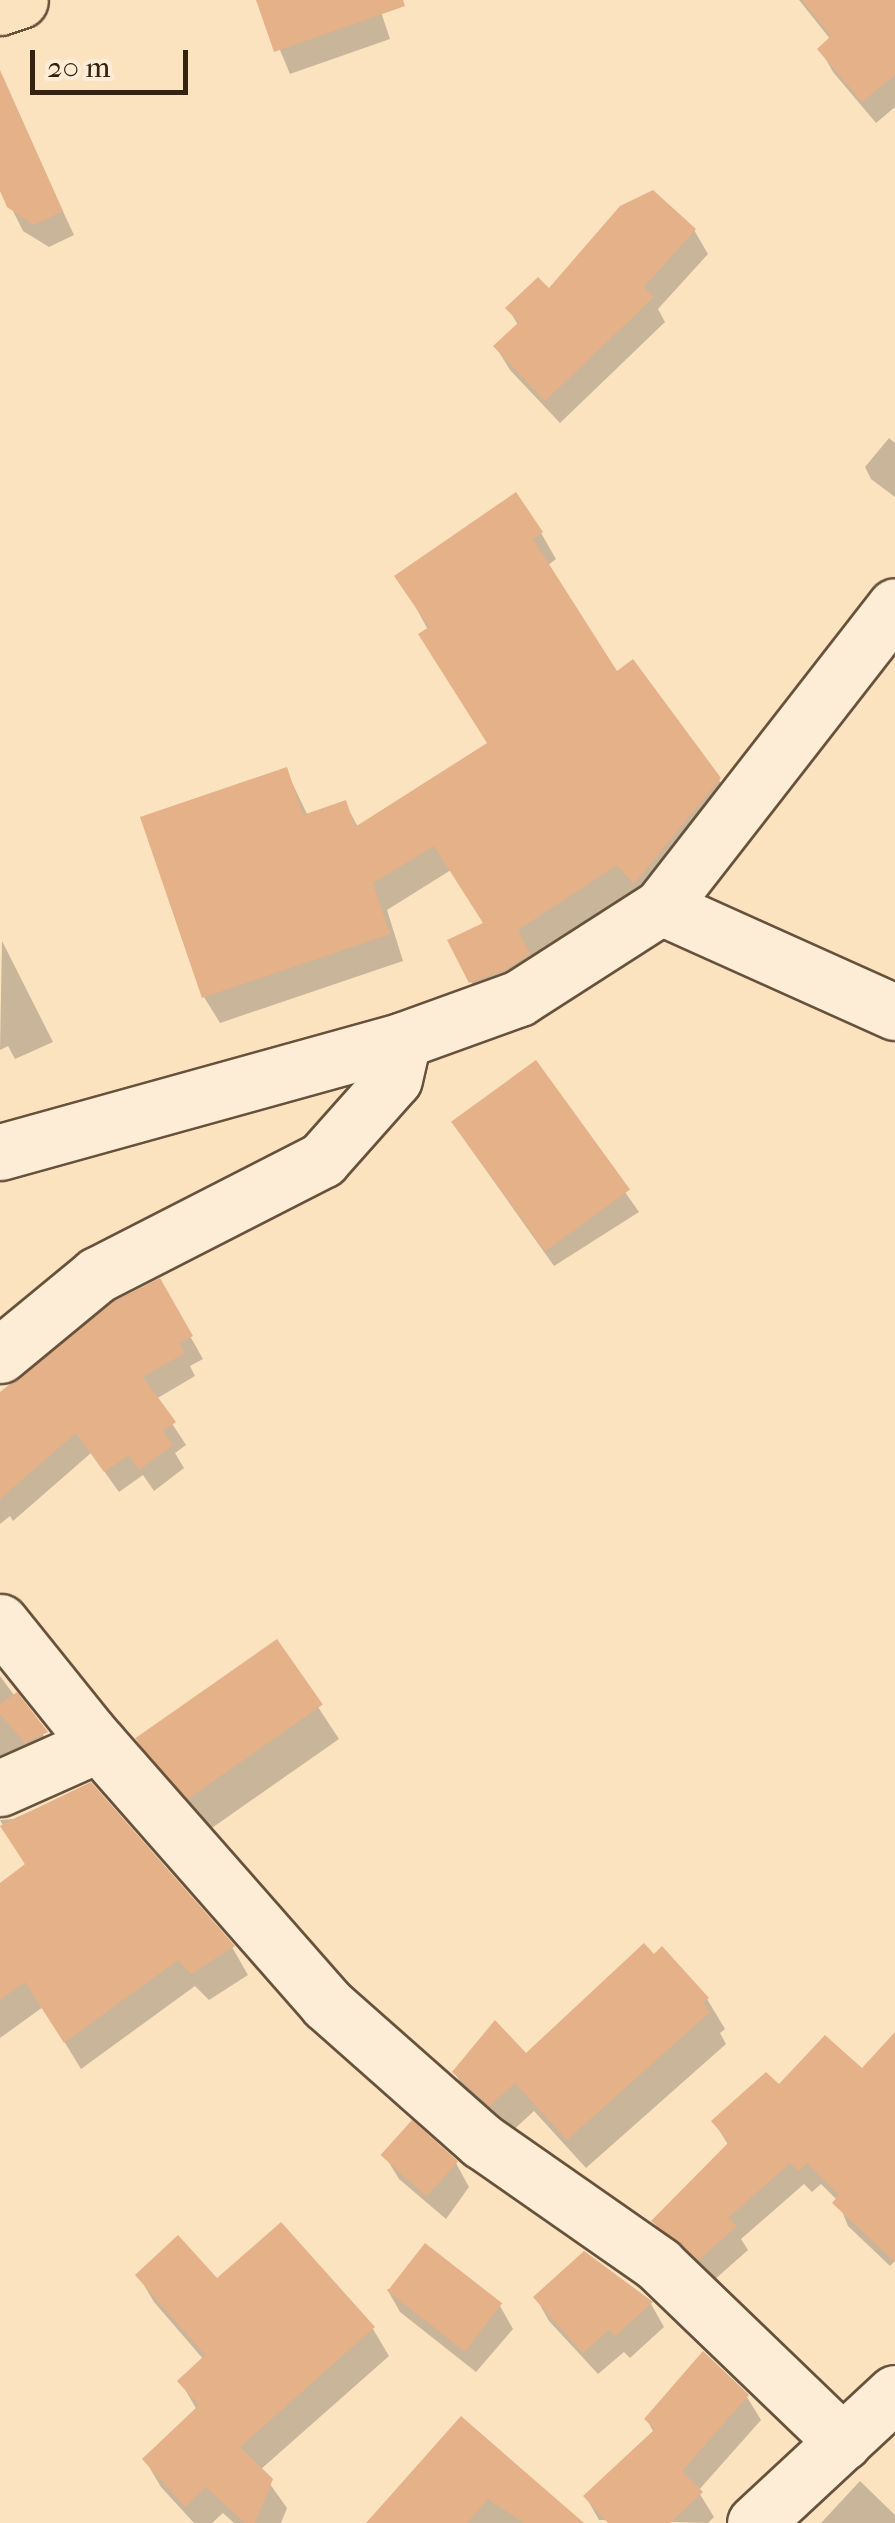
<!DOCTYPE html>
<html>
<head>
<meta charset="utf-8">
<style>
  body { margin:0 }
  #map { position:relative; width:895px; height:2523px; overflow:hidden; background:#fce3c0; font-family:"IM FELL French Canon",serif }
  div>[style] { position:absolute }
  .shadow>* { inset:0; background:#0003 }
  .building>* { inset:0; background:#e5b188; transform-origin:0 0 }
  .roads { filter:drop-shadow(2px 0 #68523c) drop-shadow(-2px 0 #68523c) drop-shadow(0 2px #68523c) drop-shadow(0 -2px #68523c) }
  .minor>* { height:55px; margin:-27.5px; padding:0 27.5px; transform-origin:27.5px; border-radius:27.5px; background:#fdedd6 }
  .major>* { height:55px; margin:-27.5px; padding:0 27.5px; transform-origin:27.5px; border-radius:27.5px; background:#fce3c0 }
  span { translate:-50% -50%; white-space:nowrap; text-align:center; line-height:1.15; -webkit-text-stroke:10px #fdedd6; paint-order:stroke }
  .scale { position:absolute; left:30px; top:50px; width:158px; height:45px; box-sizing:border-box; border:5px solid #362210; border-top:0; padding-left:12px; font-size:30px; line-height:35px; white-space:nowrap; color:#362210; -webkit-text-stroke:8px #fdedd6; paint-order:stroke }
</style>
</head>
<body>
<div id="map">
  <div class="shadow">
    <div style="clip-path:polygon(259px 0,377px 0,390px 39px,290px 74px)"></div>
    <div style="clip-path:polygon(799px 0,895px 0,895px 107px,876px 123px,833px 72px,820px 49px,831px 40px)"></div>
    <div style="clip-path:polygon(15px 109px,74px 235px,49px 247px,23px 231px,0 185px,0 116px)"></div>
    <div style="clip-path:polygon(694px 230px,708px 254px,658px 309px,665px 322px,560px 423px,510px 370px,496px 347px,518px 325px,508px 308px)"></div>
    <div style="clip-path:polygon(889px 438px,895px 443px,895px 497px,871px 479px,865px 467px)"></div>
    <div style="clip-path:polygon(541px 533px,556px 559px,547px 566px,616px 675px,719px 780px,735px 806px,651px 908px,634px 890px,531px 958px,543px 981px,486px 1008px,471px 982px,485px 924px,451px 870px,387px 910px,403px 961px,220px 1023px,204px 997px,143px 819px,286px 770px,308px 816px,345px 803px,358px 827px,490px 745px,413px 602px)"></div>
    <div style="clip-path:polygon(2px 941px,53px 1042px,15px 1059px,8px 1046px,0 1050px)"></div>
    <div style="clip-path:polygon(535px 1064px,639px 1212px,554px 1266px,466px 1142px)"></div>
    <div style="clip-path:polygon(159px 1281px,203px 1359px,190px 1366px,195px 1376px,156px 1399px,186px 1445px,175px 1453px,184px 1468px,154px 1491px,143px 1475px,119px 1492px,91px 1453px,13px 1521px,10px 1516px,0 1524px,0 1396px)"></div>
    <div style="clip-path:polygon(276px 1643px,339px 1739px,209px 1830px,157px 1771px,138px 1739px)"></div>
    <div style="clip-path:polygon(0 1676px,61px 1759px,0 1787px)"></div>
    <div style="clip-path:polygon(90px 1785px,232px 1947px,248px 1975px,209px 2000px,195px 1986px,81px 2069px,43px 2007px,0 2038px,0 1885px,26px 1866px,0 1820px,13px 1819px)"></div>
    <div style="clip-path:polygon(707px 1999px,725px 2029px,720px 2033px,726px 2044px,586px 2168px,534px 2111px,508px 2135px,472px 2103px,455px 2073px,526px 2057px)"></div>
    <div style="clip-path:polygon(895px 2036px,895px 2261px,890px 2266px,848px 2226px,838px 2201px,821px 2184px,812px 2192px,804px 2184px,741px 2239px,748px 2250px,713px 2281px,667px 2244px,654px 2221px,729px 2146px,714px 2122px,779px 2088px,862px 2071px)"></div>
    <div style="clip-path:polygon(385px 2156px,456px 2163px,469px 2187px,446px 2219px,399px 2179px)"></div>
    <div style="clip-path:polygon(281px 2225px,373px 2329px,389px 2356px,260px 2470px,287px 2508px,281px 2523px,234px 2523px,223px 2513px,212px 2523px,194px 2523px,161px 2487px,145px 2460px,197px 2410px,180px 2381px,204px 2360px,154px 2302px,138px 2275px,216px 2282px)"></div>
    <div style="clip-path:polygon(387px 2289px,500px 2306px,513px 2329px,476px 2372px,400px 2312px)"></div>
    <div style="clip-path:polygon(536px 2298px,651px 2304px,664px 2327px,630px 2358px,624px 2352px,598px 2374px,549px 2321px)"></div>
    <div style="clip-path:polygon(747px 2397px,761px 2420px,698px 2491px,714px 2517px,708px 2523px,599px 2520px,586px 2497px,654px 2433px,647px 2420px)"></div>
    <div style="clip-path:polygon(461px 2419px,580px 2523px,369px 2523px)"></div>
    <div style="clip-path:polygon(860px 2481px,895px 2515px,895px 2523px,821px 2523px)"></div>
  </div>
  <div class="building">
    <div style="clip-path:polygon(256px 0,403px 0,405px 6px,274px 52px)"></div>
    <div style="clip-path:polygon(802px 0,895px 0,895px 75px,862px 102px,817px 49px,831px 36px)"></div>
    <div style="clip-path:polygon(0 70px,63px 211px,34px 225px,7px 207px,0 191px)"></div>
    <div style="clip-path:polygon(653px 190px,696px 229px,644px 287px,654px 297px,545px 401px,493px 346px,519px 322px,505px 308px,538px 277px,549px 288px,620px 206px)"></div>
    <div style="clip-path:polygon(516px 492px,543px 532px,533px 539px,617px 671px,633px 659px,721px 778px,634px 884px,617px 865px,518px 930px,530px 954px,505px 970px,469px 983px,447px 940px,483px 923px,434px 846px,373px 883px,390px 934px,202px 998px,140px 817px,287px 767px,303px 815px,346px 800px,355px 827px,487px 743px,418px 634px,429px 627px,394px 576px)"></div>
    <div style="left:536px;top:1060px;width:160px;height:105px;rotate:54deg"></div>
    <div style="clip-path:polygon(160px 1278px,193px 1336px,179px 1343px,185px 1353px,143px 1377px,176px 1422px,163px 1431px,173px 1445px,139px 1470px,129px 1455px,104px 1472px,76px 1433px,0 1499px,0 1392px,114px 1301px)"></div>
    <div style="left:277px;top:1639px;width:80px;height:173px;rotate:55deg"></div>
    <div style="clip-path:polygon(17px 1692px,48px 1732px,25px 1743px,0 1714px,0 1704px)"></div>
    <div style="clip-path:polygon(91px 1782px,235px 1946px,191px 1974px,178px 1960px,64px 2043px,25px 1982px,0 2000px,0 1883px,25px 1864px,0 1826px)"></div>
    <div style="clip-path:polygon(644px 1943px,654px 1954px,662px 1946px,709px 1998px,703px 2003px,710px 2012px,567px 2140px,515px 2083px,490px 2106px,452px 2072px,495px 2020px,526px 2053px)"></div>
    <div style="clip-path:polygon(895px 2032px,895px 2262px,832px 2203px,839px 2195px,807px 2163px,798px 2171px,790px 2163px,728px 2218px,737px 2226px,699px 2260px,651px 2221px,729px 2142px,711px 2121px,766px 2072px,779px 2084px,825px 2035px,862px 2068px)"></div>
    <div style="left:412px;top:2120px;width:62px;height:47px;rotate:42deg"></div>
    <div style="clip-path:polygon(281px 2222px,375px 2327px,240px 2447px,273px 2479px,255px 2523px,245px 2523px,206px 2487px,185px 2507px,142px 2459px,199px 2405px,177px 2381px,205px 2355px,135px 2275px,178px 2235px,217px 2278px)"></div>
    <div style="left:425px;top:2243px;width:98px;height:61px;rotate:38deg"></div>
    <div style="clip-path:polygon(584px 2251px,653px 2302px,615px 2336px,609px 2330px,583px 2353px,533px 2297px)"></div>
    <div style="clip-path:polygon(703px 2351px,749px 2395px,682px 2471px,703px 2492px,670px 2523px,608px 2523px,583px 2496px,655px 2429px,644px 2419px)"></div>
    <div style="clip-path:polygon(461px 2416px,584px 2523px,524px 2523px,488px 2499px,467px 2523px,366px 2523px)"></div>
  </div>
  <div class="roads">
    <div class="minor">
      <div style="left:661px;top:907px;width:256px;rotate:24.2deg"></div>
      <div style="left:0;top:1152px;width:418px;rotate:-15.5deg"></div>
      <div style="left:403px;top:1040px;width:123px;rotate:-19.9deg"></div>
      <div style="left:519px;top:998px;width:169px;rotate:-32.7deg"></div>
      <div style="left:661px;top:907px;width:381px;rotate:-52.1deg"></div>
      <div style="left:0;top:1355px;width:126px;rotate:-39.5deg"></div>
      <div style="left:97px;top:1275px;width:253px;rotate:-27.1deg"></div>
      <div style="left:322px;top:1160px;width:108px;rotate:-48.4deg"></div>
      <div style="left:394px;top:1079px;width:40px;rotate:-77deg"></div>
      <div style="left:0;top:1622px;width:144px;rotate:51.2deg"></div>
      <div style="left:90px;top:1734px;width:359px;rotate:48.7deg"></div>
      <div style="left:327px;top:2004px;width:207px;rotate:41.5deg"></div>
      <div style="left:482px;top:2141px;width:215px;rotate:34.9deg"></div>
      <div style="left:658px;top:2264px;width:257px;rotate:43.9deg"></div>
      <div style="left:0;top:1788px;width:108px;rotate:-24deg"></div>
      <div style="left:755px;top:2523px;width:191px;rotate:-42.9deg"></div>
    </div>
    <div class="major">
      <div style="left:0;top:7px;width:21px;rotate:-19deg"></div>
    </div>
  </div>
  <div class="scale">20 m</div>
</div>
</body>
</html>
